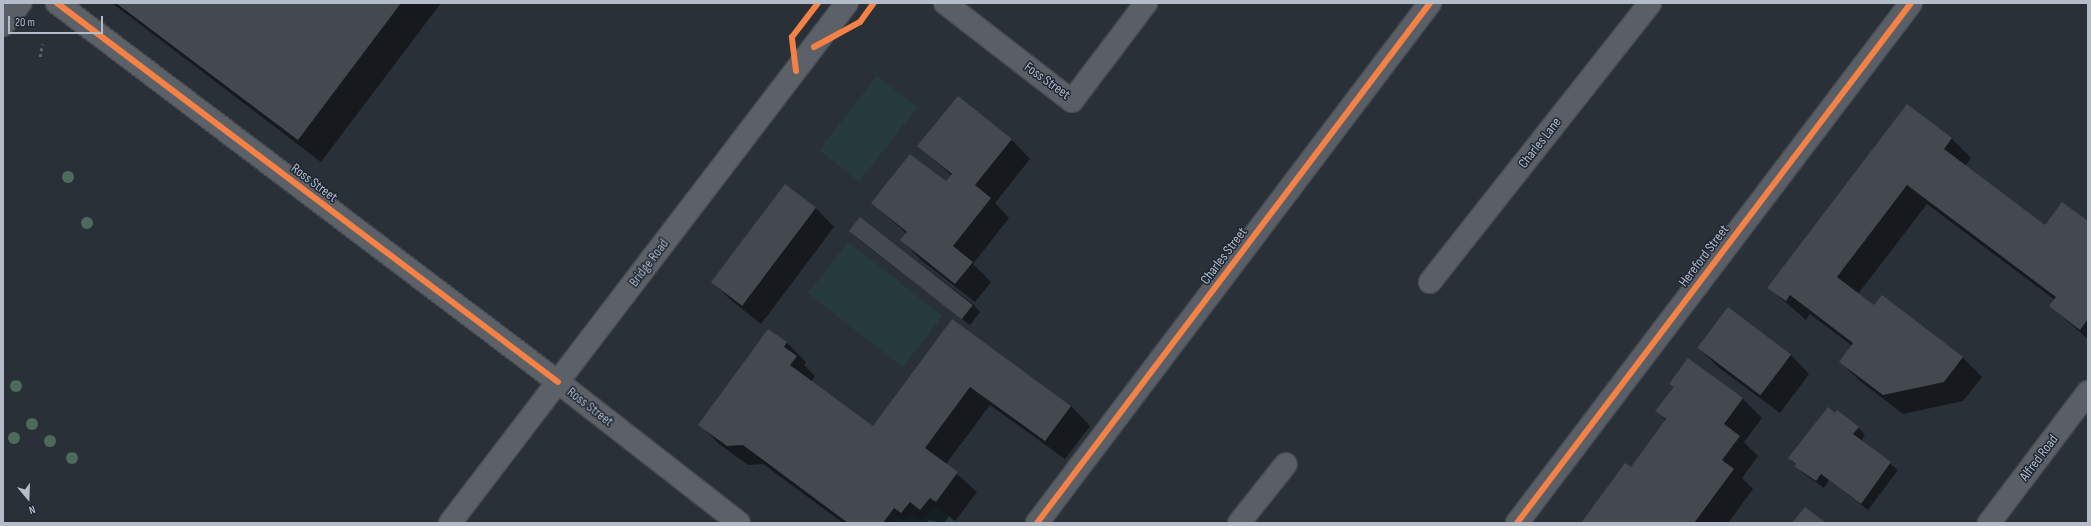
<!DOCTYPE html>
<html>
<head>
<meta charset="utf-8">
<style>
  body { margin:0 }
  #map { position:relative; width:2091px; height:526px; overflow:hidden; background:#2a3038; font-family:"Sofia Sans Condensed",sans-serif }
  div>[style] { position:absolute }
  .green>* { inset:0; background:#273a3e; transform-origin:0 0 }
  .shadow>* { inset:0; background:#0007 }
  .building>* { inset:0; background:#444950; transform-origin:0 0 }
  .path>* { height:2.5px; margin-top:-1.25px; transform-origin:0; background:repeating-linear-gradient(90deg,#5d636a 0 3px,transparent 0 6px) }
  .roads { filter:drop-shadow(1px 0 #484c53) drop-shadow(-1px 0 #484c53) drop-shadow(0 1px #484c53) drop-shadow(0 -1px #484c53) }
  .minor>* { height:22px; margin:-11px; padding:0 11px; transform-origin:11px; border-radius:11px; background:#5a5e66 }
  .major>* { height:22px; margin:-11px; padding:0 11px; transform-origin:11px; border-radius:11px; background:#5c6168 }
  .cycleway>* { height:6px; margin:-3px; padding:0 3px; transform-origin:3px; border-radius:3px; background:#f48246 }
  .trees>* { width:12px; height:12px; margin:-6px; border-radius:50%; background:#4e6a5a }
  span { translate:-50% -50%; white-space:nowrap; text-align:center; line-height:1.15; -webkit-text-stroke:3px #1d2633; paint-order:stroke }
  .street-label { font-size:14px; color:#b4bcc9 }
  .frame { position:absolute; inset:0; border:4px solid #b4bcc9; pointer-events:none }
  .north { position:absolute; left:8px; top:478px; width:40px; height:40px; -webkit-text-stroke:3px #1d2633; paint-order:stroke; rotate:161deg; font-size:11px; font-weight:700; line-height:16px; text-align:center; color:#b4bcc9 }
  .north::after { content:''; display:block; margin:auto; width:14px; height:18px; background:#b4bcc9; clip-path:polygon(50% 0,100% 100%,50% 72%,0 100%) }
  .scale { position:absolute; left:8px; top:16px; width:95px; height:18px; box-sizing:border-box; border:2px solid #b4bcc9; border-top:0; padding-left:5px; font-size:12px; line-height:14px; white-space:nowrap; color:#b4bcc9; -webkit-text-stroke:3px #1d2633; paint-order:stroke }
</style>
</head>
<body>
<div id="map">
  <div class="green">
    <div style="left:877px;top:76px;width:51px;height:94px;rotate:38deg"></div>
    <div style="left:848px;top:242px;width:120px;height:65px;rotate:38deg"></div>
    <div style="clip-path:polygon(935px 506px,957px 523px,891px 523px,897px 515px,905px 521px,911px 513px,922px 521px)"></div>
  </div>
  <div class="shadow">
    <div style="clip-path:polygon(112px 3px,441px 3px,321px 162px)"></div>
    <div style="clip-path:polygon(1907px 105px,1952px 139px,1971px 158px,1965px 166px,2045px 226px,2088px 223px,2088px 339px,2050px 306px,2055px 300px,1927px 204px,1858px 294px,1874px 306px,1962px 357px,1982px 377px,1963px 401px,1903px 414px,1860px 381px,1840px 362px,1852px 346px,1810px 314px,1806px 320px,1769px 288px)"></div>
    <div style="clip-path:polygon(1011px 139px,1030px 159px,995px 203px,1009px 218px,973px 264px,991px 282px,975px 302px,921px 260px,902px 240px,907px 234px,872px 203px,946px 183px,952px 176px,919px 146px)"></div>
    <div style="clip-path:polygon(815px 207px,834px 227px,761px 324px,732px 301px,712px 282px)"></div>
    <div style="clip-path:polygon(860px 218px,973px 304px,980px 312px,970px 325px,858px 239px,850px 231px)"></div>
    <div style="clip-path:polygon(952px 320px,1071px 406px,1090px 426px,1065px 459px,990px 405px,946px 464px,977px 492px,955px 521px,949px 516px,944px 523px,929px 520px,927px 523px,843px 523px,763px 464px,748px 465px,719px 444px,700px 425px,769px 330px,787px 343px,806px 362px,804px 365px,815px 376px,811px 382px,873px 427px)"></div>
    <div style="clip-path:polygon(1699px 348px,1790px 354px,1809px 374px,1780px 413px,1718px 367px)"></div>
    <div style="clip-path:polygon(1689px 359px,1743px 399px,1762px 418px,1744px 442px,1758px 456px,1742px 478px,1753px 489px,1728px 523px,1582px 523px,1631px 469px,1666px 421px,1657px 411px,1675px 387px)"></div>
    <div style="clip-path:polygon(1836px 414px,1858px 427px,1865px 435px,1861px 441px,1898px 470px,1868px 510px,1829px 480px,1824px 488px,1803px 473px,1789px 458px)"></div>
  </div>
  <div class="building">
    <div style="clip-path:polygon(116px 3px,401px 3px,298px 140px)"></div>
    <div style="clip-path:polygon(958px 96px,1012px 139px,975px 185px,991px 198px,953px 246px,973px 262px,955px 284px,900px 240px,907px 232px,871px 203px,910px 154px,946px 181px,952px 174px,917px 146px)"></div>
    <div style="clip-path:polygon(1907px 104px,1952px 138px,1944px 149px,2045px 225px,2062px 202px,2088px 221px,2088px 319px,2080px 330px,2049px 306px,2056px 297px,1907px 185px,1837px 277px,1874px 305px,1882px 295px,1963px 357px,1944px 382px,1883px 395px,1839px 362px,1853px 343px,1790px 295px,1786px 301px,1767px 288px)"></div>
    <div style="left:785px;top:184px;width:39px;height:123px;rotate:37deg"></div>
    <div style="left:860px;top:217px;width:143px;height:18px;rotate:38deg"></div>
    <div style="left:1728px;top:307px;width:79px;height:51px;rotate:37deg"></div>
    <div style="clip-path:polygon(952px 319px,1071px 406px,1045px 441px,970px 387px,925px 448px,958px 472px,936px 502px,930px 498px,920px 510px,910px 502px,901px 513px,894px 508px,883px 523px,848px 523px,743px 445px,727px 446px,698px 425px,768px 329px,787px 342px,784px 347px,797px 356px,790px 365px,873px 426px)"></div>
    <div style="clip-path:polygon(1688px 358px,1743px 398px,1724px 424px,1740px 436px,1722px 460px,1734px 469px,1694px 523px,1581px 523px,1625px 463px,1631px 467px,1666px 419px,1655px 411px,1674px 387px,1669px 384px)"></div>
    <div style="clip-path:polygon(1828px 407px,1835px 413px,1837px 410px,1859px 427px,1853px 434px,1891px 462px,1861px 504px,1821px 474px,1816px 481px,1794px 466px,1796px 464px,1788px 458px)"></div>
    <div style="clip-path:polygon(1805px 507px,1826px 523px,1792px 523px)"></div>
  </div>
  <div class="path">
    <div style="left:40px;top:57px;width:13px;rotate:-81deg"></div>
  </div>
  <div class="roads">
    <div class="minor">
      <div style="left:945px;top:3px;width:160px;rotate:37.7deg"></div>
      <div style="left:1072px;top:101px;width:123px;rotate:-52.9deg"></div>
      <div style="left:3px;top:25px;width:28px;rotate:-52deg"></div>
      <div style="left:1430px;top:282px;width:355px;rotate:-51.7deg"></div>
      <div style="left:1037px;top:523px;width:652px;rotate:-52.92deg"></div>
      <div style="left:1239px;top:523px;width:75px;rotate:-51.5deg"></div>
      <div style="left:1517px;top:523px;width:652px;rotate:-52.85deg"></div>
      <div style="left:1989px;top:523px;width:164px;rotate:-52.9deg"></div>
    </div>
    <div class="major">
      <div style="left:57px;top:3px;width:628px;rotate:37.11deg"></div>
      <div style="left:558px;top:382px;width:229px;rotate:37.9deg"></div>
      <div style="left:450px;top:523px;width:654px;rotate:-52.64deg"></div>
    </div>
  </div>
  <div class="cycleway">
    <div style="left:57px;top:3px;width:628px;rotate:37.11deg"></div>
    <div style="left:814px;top:47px;width:52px;rotate:-28.5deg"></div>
    <div style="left:860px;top:22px;width:24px;rotate:-54deg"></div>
    <div style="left:796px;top:71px;width:34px;rotate:-97deg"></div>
    <div style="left:792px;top:37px;width:43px;rotate:-52.6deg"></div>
    <div style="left:1037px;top:523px;width:652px;rotate:-52.92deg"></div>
    <div style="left:1517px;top:523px;width:652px;rotate:-52.85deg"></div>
  </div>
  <div class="trees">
    <div style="left:68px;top:177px"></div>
    <div style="left:87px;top:223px"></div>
    <div style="left:16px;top:386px"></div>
    <div style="left:32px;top:424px"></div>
    <div style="left:14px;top:438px"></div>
    <div style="left:50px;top:441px"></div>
    <div style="left:72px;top:458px"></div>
  </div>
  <div class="street-label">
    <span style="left:1047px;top:81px;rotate:36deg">Foss Street</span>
    <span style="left:1540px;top:143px;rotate:-52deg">Charles Lane</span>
    <span style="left:314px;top:183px;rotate:37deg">Ross Street</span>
    <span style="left:1224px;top:256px;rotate:-53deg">Charles Street</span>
    <span style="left:1704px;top:256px;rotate:-53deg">Hereford Street</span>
    <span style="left:649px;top:263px;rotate:-53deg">Bridge Road</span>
    <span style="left:590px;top:407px;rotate:38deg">Ross Street</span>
    <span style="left:2039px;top:458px;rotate:-53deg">Alfred Road</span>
  </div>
  <div class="frame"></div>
  <div class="north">N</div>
  <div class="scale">20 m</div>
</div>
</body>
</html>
